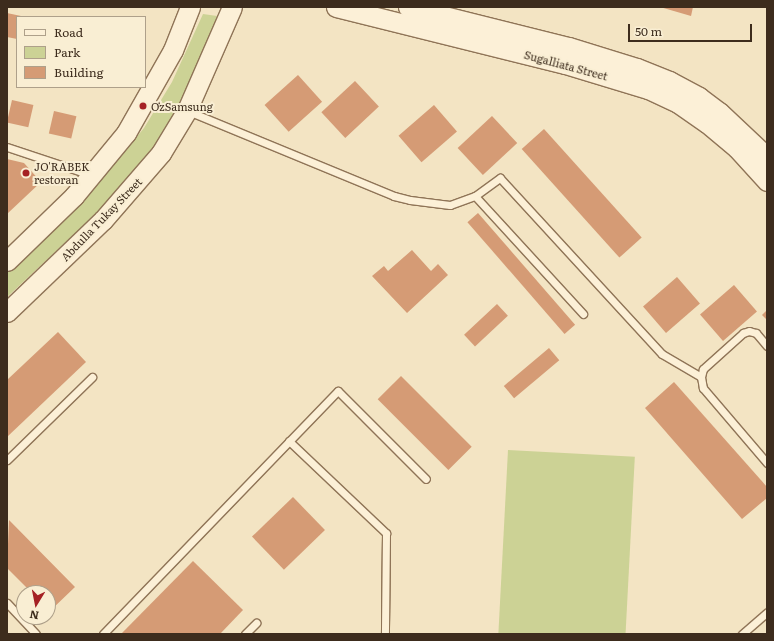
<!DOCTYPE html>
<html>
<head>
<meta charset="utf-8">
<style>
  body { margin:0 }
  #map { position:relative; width:774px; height:641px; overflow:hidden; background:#f3e4c3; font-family:Literata,serif }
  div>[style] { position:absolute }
  .green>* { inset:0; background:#ccd295; transform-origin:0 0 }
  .building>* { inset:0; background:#d59b75; transform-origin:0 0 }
  .roads { filter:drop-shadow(1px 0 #8f7457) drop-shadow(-1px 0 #8f7457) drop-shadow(0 1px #8f7457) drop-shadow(0 -1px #8f7457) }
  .lane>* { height:7px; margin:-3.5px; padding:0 3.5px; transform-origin:3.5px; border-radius:3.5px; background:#fcf0d7 }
  .secondary>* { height:19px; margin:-9.5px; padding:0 9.5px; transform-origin:9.5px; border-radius:9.5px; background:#fcf0d7 }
  .dots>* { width:11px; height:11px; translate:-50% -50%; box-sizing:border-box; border:2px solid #f9eed3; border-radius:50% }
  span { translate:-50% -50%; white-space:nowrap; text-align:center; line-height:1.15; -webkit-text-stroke:4px #f9eed3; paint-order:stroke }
  .street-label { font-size:11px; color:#3d2c1d }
  .poi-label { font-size:11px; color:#3d2c1d }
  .left { translate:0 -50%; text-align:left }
  .frame { position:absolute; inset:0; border:8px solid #3d2c1d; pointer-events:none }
  .legend { position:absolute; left:16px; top:16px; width:130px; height:72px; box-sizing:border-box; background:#f9eed3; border:1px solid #aea08a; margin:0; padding:5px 7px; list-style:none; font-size:12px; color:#3d2c1d }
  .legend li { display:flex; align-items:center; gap:8px; height:20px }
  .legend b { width:20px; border:1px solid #aea08a }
  .north { position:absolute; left:16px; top:585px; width:40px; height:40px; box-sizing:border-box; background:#f9eed3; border:1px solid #aea08a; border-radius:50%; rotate:190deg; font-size:11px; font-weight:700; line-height:16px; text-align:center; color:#3d2c1d }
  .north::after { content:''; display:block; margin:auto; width:14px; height:18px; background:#a52124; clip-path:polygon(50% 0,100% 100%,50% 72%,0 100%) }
  .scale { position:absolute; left:628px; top:24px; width:124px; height:18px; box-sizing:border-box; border:2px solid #3d2c1d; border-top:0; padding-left:5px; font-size:12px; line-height:14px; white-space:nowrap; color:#3d2c1d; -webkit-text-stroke:3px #f9eed3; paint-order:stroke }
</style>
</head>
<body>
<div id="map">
  <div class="green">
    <div style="clip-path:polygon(203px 14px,217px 16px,211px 35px,180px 104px,151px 152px,100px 210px,7px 297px,7px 272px,97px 185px,144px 128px,172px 82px)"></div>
    <div style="left:508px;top:450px;width:127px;height:184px;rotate:3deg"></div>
  </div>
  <div class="building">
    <div style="clip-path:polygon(660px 7px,693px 7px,691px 16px)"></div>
    <div style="clip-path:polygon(7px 13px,21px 16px,17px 17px,17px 39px,7px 37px)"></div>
    <div style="left:298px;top:75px;width:36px;height:45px;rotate:48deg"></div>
    <div style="left:355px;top:81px;width:35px;height:46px;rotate:47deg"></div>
    <div style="left:12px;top:100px;width:22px;height:23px;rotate:13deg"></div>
    <div style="left:434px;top:105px;width:35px;height:47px;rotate:49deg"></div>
    <div style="left:54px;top:111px;width:23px;height:23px;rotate:13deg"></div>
    <div style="left:492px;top:116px;width:37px;height:47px;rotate:47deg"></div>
    <div style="left:544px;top:129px;width:146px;height:30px;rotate:48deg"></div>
    <div style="clip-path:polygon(7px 159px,24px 163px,41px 182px,7px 214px)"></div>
    <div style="left:478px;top:213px;width:148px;height:14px;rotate:49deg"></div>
    <div style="clip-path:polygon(412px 250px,431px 271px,438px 264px,448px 275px,407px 313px,372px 276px,384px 266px,388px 271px)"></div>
    <div style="left:677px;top:277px;width:35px;height:45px;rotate:49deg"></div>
    <div style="left:734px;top:285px;width:35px;height:45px;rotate:49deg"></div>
    <div style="left:497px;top:304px;width:16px;height:45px;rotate:47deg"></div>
    <div style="clip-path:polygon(767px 310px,767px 320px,762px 315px)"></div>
    <div style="clip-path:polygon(58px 332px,86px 362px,7px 437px,7px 380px)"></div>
    <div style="left:549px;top:348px;width:16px;height:59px;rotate:50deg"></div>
    <div style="left:401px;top:376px;width:100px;height:33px;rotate:45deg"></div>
    <div style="clip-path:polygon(674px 382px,767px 487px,767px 498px,742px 519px,645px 408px)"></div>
    <div style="left:293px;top:497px;width:46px;height:57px;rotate:46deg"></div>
    <div style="clip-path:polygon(9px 520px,75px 587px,50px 611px,48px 593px,32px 593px,7px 568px)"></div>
    <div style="clip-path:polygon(193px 561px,243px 610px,220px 634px,121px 634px)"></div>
  </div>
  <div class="roads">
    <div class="lane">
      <div style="left:188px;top:111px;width:223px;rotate:22.4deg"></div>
      <div style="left:394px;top:196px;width:16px;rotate:14deg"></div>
      <div style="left:410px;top:200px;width:40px;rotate:7.1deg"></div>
      <div style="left:450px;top:205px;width:27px;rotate:-20deg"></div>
      <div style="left:475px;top:196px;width:31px;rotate:-36deg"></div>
      <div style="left:500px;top:178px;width:239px;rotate:47.4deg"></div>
      <div style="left:662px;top:354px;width:45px;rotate:30.5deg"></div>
      <div style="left:7px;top:147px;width:89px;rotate:18.4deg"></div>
      <div style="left:475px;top:196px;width:160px;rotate:47.5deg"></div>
      <div style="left:767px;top:346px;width:17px;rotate:-130deg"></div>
      <div style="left:756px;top:333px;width:7px;rotate:-164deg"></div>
      <div style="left:749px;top:331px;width:6px;rotate:162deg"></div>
      <div style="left:743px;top:333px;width:54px;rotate:138deg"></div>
      <div style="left:703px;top:369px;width:8px;rotate:104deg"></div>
      <div style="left:701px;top:377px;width:11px;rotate:80deg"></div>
      <div style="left:703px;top:388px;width:99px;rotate:49.5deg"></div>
      <div style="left:289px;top:441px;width:134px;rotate:43.5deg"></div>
      <div style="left:386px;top:533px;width:101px;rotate:90.6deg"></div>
      <div style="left:7px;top:460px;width:119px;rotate:-44.3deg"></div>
      <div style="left:7px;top:603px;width:42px;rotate:46.9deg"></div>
      <div style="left:103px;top:634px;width:338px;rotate:-46deg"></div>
      <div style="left:338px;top:391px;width:124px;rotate:45deg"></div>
      <div style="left:245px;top:634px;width:16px;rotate:-45deg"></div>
      <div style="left:742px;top:634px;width:33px;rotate:-41deg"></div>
    </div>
    <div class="secondary">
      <div style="left:336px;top:7px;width:236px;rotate:14deg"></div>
      <div style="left:565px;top:64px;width:87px;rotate:16.8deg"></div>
      <div style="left:648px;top:89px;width:33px;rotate:25deg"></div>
      <div style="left:678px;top:103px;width:35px;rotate:35deg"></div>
      <div style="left:707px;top:123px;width:39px;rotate:40deg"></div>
      <div style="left:737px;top:148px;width:45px;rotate:47.7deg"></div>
      <div style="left:408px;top:7px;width:166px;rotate:14deg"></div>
      <div style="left:569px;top:47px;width:71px;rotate:17.2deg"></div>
      <div style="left:637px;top:68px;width:35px;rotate:22deg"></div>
      <div style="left:669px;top:81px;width:34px;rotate:28deg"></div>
      <div style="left:699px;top:97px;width:25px;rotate:37deg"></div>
      <div style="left:719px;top:112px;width:66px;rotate:43.2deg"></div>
      <div style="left:7px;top:261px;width:93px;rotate:-44.1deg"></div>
      <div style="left:74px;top:196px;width:82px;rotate:-50.5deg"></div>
      <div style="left:126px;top:133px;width:95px;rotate:-60.5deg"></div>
      <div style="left:173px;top:50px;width:46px;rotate:-68.4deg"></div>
      <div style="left:7px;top:312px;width:133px;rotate:-43.8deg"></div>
      <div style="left:103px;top:220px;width:89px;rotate:-49.1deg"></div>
      <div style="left:161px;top:153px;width:50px;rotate:-58.8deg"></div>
      <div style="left:187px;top:110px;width:112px;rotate:-66.4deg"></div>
    </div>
  </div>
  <div class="dots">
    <div style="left:143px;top:106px;background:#a52124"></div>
    <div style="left:26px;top:173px;background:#a52124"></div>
  </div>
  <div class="street-label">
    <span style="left:566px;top:65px;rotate:15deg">Sugalliata Street</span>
    <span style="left:101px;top:219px;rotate:-46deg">Abdulla Tukay Street</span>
  </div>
  <div class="poi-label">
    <span class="left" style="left:151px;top:106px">OʻzSamsung</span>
    <span class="left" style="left:34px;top:173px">JO'RABEK<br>restoran</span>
  </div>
  <div class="frame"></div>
  <ul class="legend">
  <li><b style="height:5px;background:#fcf0d7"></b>Road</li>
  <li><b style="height:11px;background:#ccd295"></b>Park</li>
  <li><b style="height:11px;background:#d59b75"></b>Building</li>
  </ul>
  <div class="north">N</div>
  <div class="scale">50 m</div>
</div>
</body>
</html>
